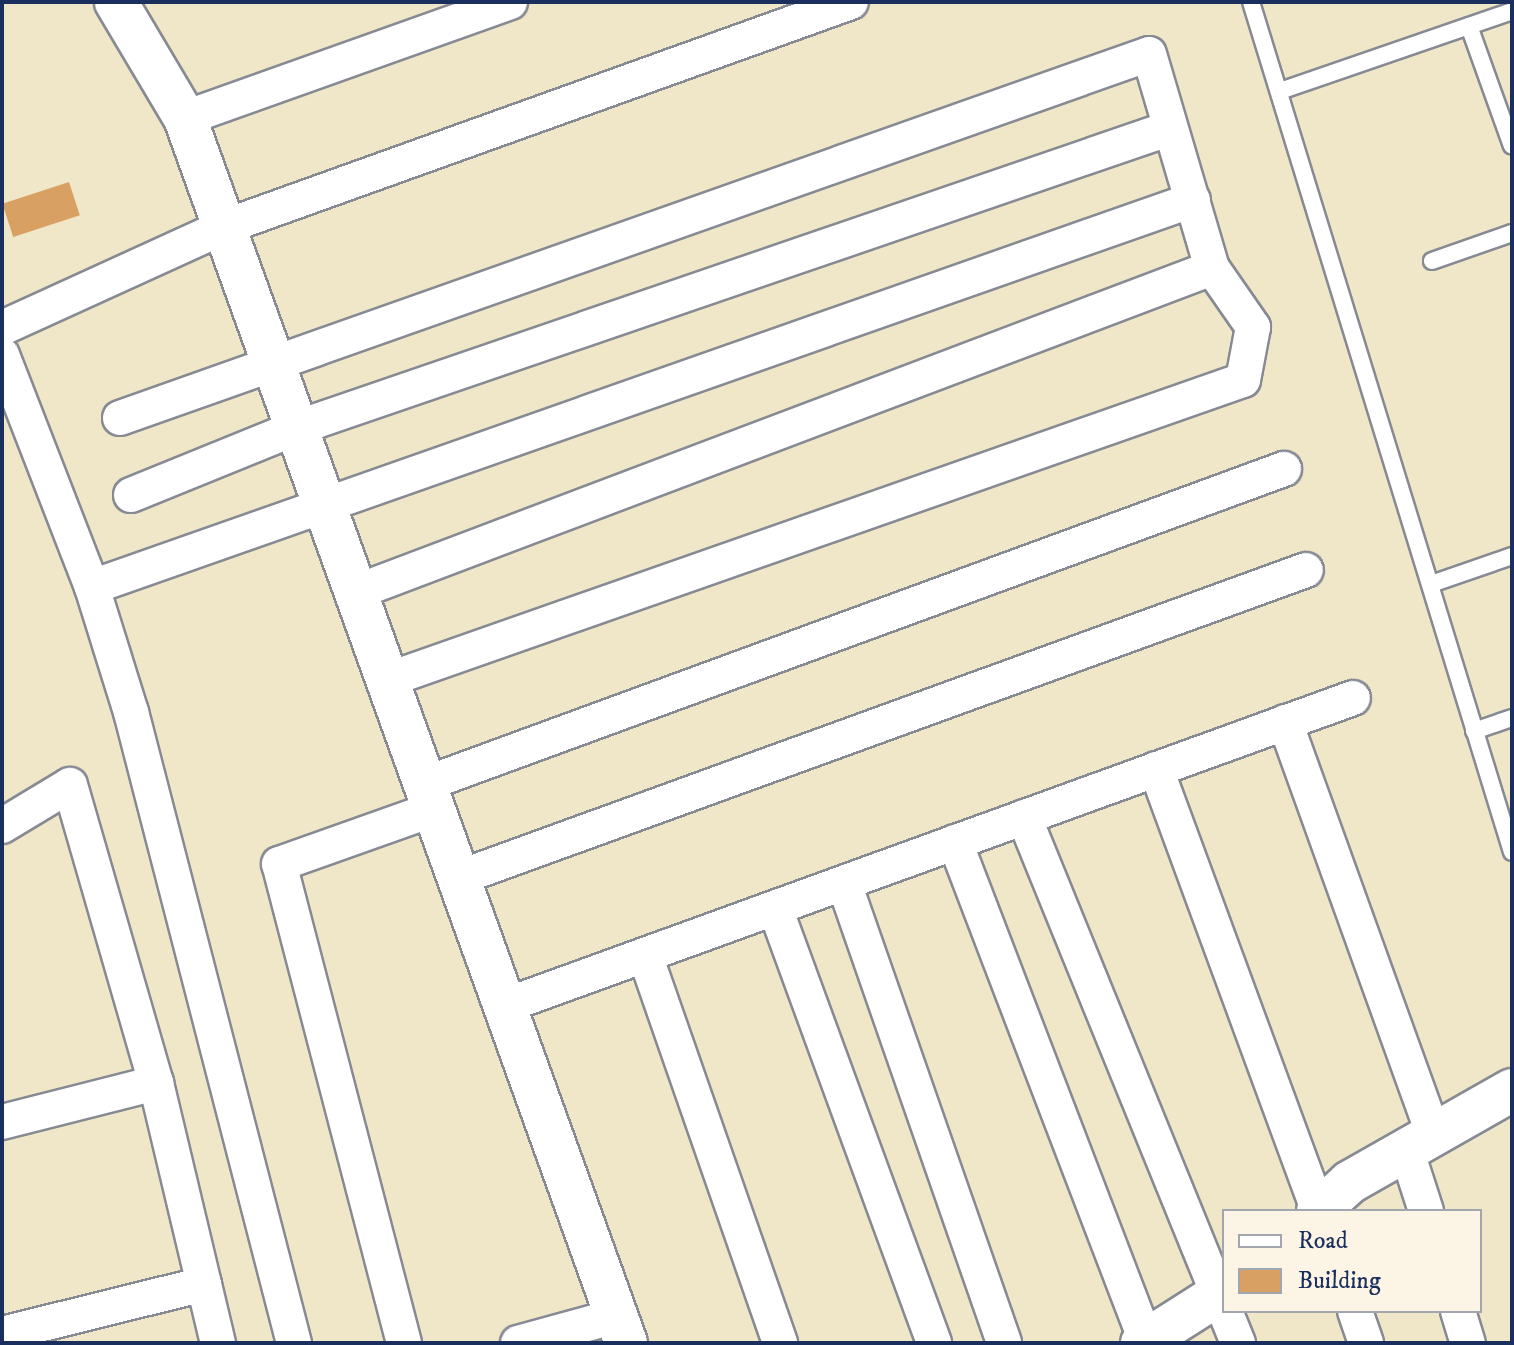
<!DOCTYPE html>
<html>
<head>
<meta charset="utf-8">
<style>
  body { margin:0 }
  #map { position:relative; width:1514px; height:1345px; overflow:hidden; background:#f0e6c8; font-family:"IM FELL DW Pica",serif }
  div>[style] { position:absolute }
  .building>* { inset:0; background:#d9a063; transform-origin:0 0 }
  .roads { filter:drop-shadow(2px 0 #868a93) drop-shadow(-2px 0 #868a93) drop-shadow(0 2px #868a93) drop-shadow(0 -2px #868a93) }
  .service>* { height:16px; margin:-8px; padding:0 8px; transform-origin:8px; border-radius:8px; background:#fff }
  .minor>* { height:34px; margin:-17px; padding:0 17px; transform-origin:17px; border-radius:17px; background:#fff }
  .tertiary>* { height:42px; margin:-21px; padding:0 21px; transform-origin:21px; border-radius:21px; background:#fff }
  span { translate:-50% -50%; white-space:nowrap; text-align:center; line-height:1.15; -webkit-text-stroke:6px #fcf5e5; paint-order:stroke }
  .frame { position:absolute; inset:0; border:4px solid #1b2f5e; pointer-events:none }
  .legend { position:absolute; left:1222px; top:1209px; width:260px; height:104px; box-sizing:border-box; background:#fcf5e5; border:2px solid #a2a6af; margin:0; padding:10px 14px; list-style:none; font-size:24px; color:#1b2f5e }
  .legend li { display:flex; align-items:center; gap:16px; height:40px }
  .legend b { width:40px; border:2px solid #a2a6af }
</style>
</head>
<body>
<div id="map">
  <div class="building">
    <div style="left:69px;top:182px;width:35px;height:70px;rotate:72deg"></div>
  </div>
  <div class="roads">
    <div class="service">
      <div style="left:1251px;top:2px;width:889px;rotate:72.93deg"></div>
      <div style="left:1469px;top:26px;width:127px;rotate:70.3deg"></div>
      <div style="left:1280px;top:91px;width:245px;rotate:-19deg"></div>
      <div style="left:1432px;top:261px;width:85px;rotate:-19.3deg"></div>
      <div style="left:1434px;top:583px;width:83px;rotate:-19.1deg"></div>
      <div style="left:1474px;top:731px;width:40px;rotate:-18.9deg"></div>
    </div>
    <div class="minor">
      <div style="left:185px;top:118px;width:345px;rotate:-19.6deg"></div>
      <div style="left:2px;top:328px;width:244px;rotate:-24.5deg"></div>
      <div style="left:224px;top:227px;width:666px;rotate:-19.74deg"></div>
      <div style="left:2px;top:355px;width:249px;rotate:68.8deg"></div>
      <div style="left:92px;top:587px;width:131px;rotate:72.7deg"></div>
      <div style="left:131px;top:712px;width:652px;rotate:75.52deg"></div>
      <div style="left:120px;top:418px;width:1091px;rotate:-19.48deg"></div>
      <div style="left:1149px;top:54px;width:223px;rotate:73.6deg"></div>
      <div style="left:1212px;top:268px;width:72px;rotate:55.2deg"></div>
      <div style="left:1253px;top:327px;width:54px;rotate:100.7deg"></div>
      <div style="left:1243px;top:380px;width:907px;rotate:160.69deg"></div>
      <div style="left:131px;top:495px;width:178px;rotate:-22.1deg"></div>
      <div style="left:296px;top:428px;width:922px;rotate:-18.93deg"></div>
      <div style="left:92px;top:587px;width:1167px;rotate:-19.37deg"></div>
      <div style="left:356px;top:592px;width:915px;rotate:-20.73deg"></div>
      <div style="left:1285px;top:722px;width:438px;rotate:70.2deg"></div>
      <div style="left:1156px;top:769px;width:471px;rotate:69.8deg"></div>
      <div style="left:425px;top:784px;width:915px;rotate:-20.14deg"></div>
      <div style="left:1024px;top:817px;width:568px;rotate:67.86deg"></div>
      <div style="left:2px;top:826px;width:79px;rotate:-31.1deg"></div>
      <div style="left:70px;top:785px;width:310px;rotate:73.9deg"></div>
      <div style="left:955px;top:842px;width:534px;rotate:69.05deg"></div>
      <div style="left:458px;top:878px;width:902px;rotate:-19.96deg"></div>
      <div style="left:844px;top:883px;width:487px;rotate:70.8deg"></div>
      <div style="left:775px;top:908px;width:463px;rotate:69.9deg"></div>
      <div style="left:645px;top:955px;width:411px;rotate:70.8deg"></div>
      <div style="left:504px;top:1006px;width:903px;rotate:-19.94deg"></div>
      <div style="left:2px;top:1122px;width:159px;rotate:-14.2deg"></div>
      <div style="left:156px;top:1083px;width:267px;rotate:76.6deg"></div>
      <div style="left:1406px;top:1149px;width:65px;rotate:72.1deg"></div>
      <div style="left:1355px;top:1311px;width:34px;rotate:71deg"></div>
      <div style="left:1458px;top:1311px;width:34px;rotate:73deg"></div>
      <div style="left:2px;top:1334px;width:208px;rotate:-13.9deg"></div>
      <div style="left:404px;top:1343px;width:495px;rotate:-104.6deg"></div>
      <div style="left:279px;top:864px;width:164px;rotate:-19.5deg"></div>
      <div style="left:518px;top:1343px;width:102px;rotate:-15.4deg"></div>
    </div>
    <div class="tertiary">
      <div style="left:116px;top:2px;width:135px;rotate:59.3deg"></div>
      <div style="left:185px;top:118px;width:1302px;rotate:70.2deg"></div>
      <div style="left:1318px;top:1211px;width:43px;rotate:-42.2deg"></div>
      <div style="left:1350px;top:1182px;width:186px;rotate:-29.6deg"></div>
      <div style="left:1142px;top:1343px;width:97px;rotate:-32.4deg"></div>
    </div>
  </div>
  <div class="frame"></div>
  <ul class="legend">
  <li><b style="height:10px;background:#fff"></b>Road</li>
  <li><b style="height:22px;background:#d9a063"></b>Building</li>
  </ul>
</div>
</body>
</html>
